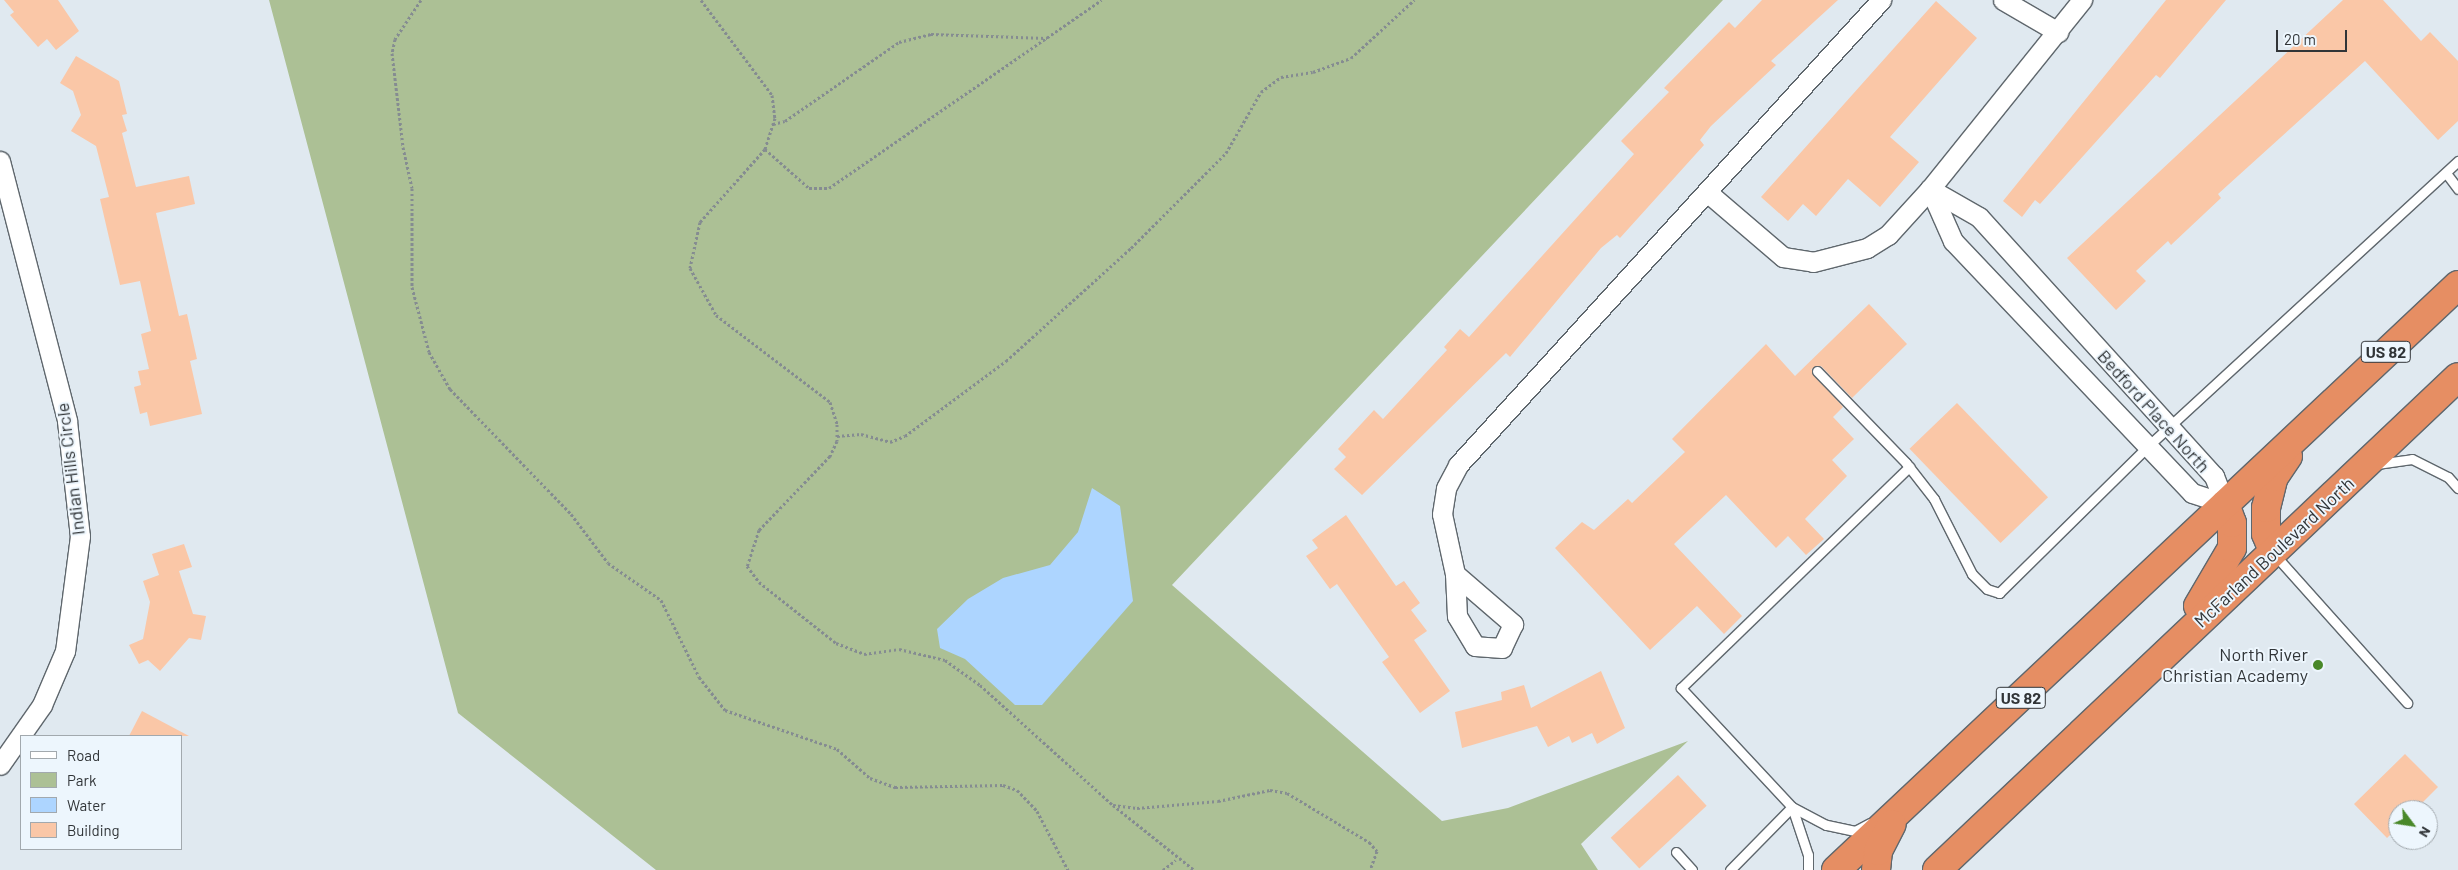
<!DOCTYPE html>
<html>
<head>
<meta charset="utf-8">
<style>
  body { margin:0 }
  #map { position:relative; width:2458px; height:870px; overflow:hidden; background:#e0e9f0; font-family:Barlow,sans-serif }
  div>[style] { position:absolute }
  .green>* { inset:0; background:#acc095 }
  .water>* { inset:0; background:#add5ff }
  .building>* { inset:0; background:#fac7a7; transform-origin:0 0 }
  .path>* { height:3px; margin-top:-1.5px; transform-origin:0; background:repeating-linear-gradient(90deg,#858c91 0 2.5px,transparent 0 5px) }
  .roads { filter:drop-shadow(1px 0 #5f676d) drop-shadow(-1px 0 #5f676d) drop-shadow(0 1px #5f676d) drop-shadow(0 -1px #5f676d) }
  .lane>* { height:9px; margin:-4.5px; padding:0 4.5px; transform-origin:4.5px; border-radius:4.5px; background:#fff }
  .street>* { height:19px; margin:-9.5px; padding:0 9.5px; transform-origin:9.5px; border-radius:9.5px; background:#fff }
  .highway>* { height:28px; margin:-14px; padding:0 14px; transform-origin:14px; border-radius:14px; background:#e68e63 }
  .dots>* { width:14px; height:14px; translate:-50% -50%; box-sizing:border-box; border:2px solid #edf6fd; border-radius:50% }
  span { translate:-50% -50%; white-space:nowrap; text-align:center; line-height:1.15; -webkit-text-stroke:4px #edf6fd; paint-order:stroke }
  .shield-label span { padding:1px 4px; background:#edf6fd; border:1px solid; border-radius:4px; -webkit-text-stroke-width:0 }
  .shield-label { font-size:16px; color:#313538; font-weight:700 }
  .street-label { font-size:18px; color:#313538 }
  .poi-label { font-size:18px; color:#313538 }
  .right { translate:-100% -50%; text-align:right }
  .legend { position:absolute; left:20px; top:735px; width:162px; height:115px; box-sizing:border-box; background:#edf6fd; border:1px solid #a2a9ae; margin:0; padding:6px 9px; list-style:none; font-size:15px; color:#313538 }
  .legend li { display:flex; align-items:center; gap:10px; height:25px }
  .legend b { width:25px; border:1px solid #a2a9ae }
  .north { position:absolute; left:2388px; top:800px; width:50px; height:50px; box-sizing:border-box; background:#edf6fd; border:1px solid #a2a9ae; border-radius:50%; rotate:121deg; font-size:14px; font-weight:700; line-height:20px; text-align:center; color:#313538 }
  .north::after { content:''; display:block; margin:auto; width:18px; height:22px; background:#498829; clip-path:polygon(50% 0,100% 100%,50% 72%,0 100%) }
  .scale { position:absolute; left:2276px; top:30px; width:71px; height:22px; box-sizing:border-box; border:2px solid #313538; border-top:0; padding-left:6px; font-size:15px; line-height:18px; white-space:nowrap; color:#313538; -webkit-text-stroke:4px #edf6fd; paint-order:stroke }
</style>
</head>
<body>
<div id="map">
  <div class="green">
    <div style="clip-path:polygon(269px 0,1723px 0,1172px 585px,1442px 821px,1508px 808px,1688px 741px,1581px 844px,1598px 870px,656px 870px,458px 713px)"></div>
  </div>
  <div class="water">
    <div style="clip-path:polygon(1092px 488px,1120px 506px,1133px 601px,1042px 705px,1015px 705px,965px 659px,940px 648px,937px 629px,968px 599px,1003px 578px,1050px 565px,1078px 532px)"></div>
  </div>
  <div class="building">
    <div style="clip-path:polygon(4px 0,58px 0,79px 31px,56px 50px,47px 39px,38px 47px,10px 15px,14px 12px)"></div>
    <div style="clip-path:polygon(1762px 0,1838px 0,1771px 61px,1776px 65px,1711px 126px,1700px 140px,1704px 145px,1620px 238px,1617px 235px,1601px 248px,1510px 357px,1506px 353px,1362px 495px,1334px 469px,1346px 457px,1338px 449px,1374px 410px,1383px 419px,1447px 350px,1444px 347px,1460px 329px,1469px 337px,1634px 154px,1621px 141px,1669px 92px,1664px 88px,1729px 22px,1735px 28px)"></div>
    <div style="clip-path:polygon(2166px 0,2226px 0,2160px 78px,2156px 75px,2040px 204px,2035px 200px,2022px 217px,2003px 201px)"></div>
    <div style="clip-path:polygon(2343px 0,2383px 0,2421px 41px,2430px 32px,2458px 61px,2458px 121px,2438px 140px,2365px 61px,2218px 194px,2221px 198px,2171px 245px,2168px 241px,2136px 271px,2146px 281px,2116px 310px,2067px 258px)"></div>
    <div style="clip-path:polygon(1936px 1px,1977px 38px,1890px 137px,1919px 162px,1880px 207px,1848px 179px,1816px 216px,1803px 204px,1788px 221px,1761px 197px)"></div>
    <div style="clip-path:polygon(76px 56px,119px 81px,127px 114px,122px 115px,127px 131px,122px 133px,136px 187px,189px 176px,195px 204px,156px 213px,179px 316px,187px 314px,197px 359px,190px 361px,202px 414px,150px 426px,147px 412px,140px 414px,134px 387px,141px 385px,138px 371px,149px 369px,141px 334px,151px 331px,140px 281px,120px 285px,100px 199px,109px 197px,96px 146px,71px 131px,81px 115px,73px 91px,60px 83px)"></div>
    <div style="clip-path:polygon(1869px 304px,1907px 344px,1852px 398px,1821px 366px,1811px 369px,1843px 407px,1833px 417px,1854px 439px,1832px 460px,1847px 476px,1805px 519px,1824px 539px,1806px 555px,1788px 536px,1776px 548px,1726px 495px,1674px 544px,1742px 616px,1724px 634px,1697px 606px,1650px 650px,1555px 548px,1582px 522px,1594px 530px,1628px 499px,1632px 503px,1685px 452px,1672px 439px,1766px 344px,1795px 376px)"></div>
    <div style="left:1957px;top:403px;width:131px;height:66px;rotate:46deg"></div>
    <div style="clip-path:polygon(1346px 515px,1396px 586px,1404px 581px,1420px 603px,1411px 610px,1427px 631px,1414px 640px,1450px 691px,1420px 713px,1382px 662px,1389px 657px,1337px 584px,1330px 589px,1306px 556px,1318px 548px,1312px 540px)"></div>
    <div style="clip-path:polygon(184px 544px,192px 567px,179px 571px,193px 614px,206px 616px,201px 640px,189px 638px,160px 671px,148px 660px,139px 664px,129px 645px,143px 639px,150px 602px,143px 581px,159px 575px,152px 554px)"></div>
    <div style="clip-path:polygon(1601px 671px,1625px 728px,1597px 744px,1592px 733px,1572px 743px,1569px 736px,1548px 747px,1537px 726px,1462px 748px,1455px 712px,1502px 700px,1501px 692px,1524px 685px,1531px 708px)"></div>
    <div style="clip-path:polygon(142px 711px,189px 736px,129px 736px)"></div>
    <div style="clip-path:polygon(2405px 754px,2438px 787px,2415px 810px,2398px 810px,2398px 827px,2387px 838px,2354px 804px)"></div>
    <div style="left:1678px;top:775px;width:42px;height:92px;rotate:47deg"></div>
  </div>
  <div class="path">
    <div style="left:421px;top:0;width:47px;rotate:123.7deg"></div>
    <div style="left:395px;top:39px;width:14px;rotate:102deg"></div>
    <div style="left:392px;top:53px;width:95px;rotate:83.3deg"></div>
    <div style="left:403px;top:147px;width:42px;rotate:77.6deg"></div>
    <div style="left:412px;top:188px;width:99px;rotate:90deg"></div>
    <div style="left:412px;top:287px;width:67px;rotate:75.3deg"></div>
    <div style="left:429px;top:352px;width:43px;rotate:60.4deg"></div>
    <div style="left:450px;top:389px;width:174px;rotate:45.9deg"></div>
    <div style="left:571px;top:514px;width:61px;rotate:52.9deg"></div>
    <div style="left:608px;top:563px;width:65px;rotate:34.9deg"></div>
    <div style="left:661px;top:600px;width:86px;rotate:63.7deg"></div>
    <div style="left:699px;top:677px;width:42px;rotate:51.8deg"></div>
    <div style="left:725px;top:710px;width:119px;rotate:19.2deg"></div>
    <div style="left:837px;top:749px;width:44px;rotate:41.3deg"></div>
    <div style="left:870px;top:778px;width:27px;rotate:20deg"></div>
    <div style="left:895px;top:787px;width:108px;rotate:-1.1deg"></div>
    <div style="left:1003px;top:785px;width:15px;rotate:20deg"></div>
    <div style="left:1017px;top:790px;width:29px;rotate:46deg"></div>
    <div style="left:1037px;top:811px;width:67px;rotate:62.3deg"></div>
    <div style="left:701px;top:0;width:119px;rotate:53.2deg"></div>
    <div style="left:772px;top:95px;width:23px;rotate:83deg"></div>
    <div style="left:775px;top:118px;width:33px;rotate:108deg"></div>
    <div style="left:765px;top:149px;width:98px;rotate:131.7deg"></div>
    <div style="left:700px;top:222px;width:47px;rotate:102.3deg"></div>
    <div style="left:690px;top:268px;width:54px;rotate:61deg"></div>
    <div style="left:716px;top:315px;width:143px;rotate:37.3deg"></div>
    <div style="left:830px;top:402px;width:23px;rotate:72deg"></div>
    <div style="left:837px;top:424px;width:17px;rotate:90deg"></div>
    <div style="left:837px;top:441px;width:17px;rotate:115deg"></div>
    <div style="left:830px;top:456px;width:103px;rotate:133.8deg"></div>
    <div style="left:759px;top:530px;width:38px;rotate:108deg"></div>
    <div style="left:747px;top:566px;width:20px;rotate:53deg"></div>
    <div style="left:759px;top:582px;width:98px;rotate:38.4deg"></div>
    <div style="left:836px;top:643px;width:30px;rotate:21deg"></div>
    <div style="left:864px;top:654px;width:35px;rotate:-8deg"></div>
    <div style="left:899px;top:649px;width:47px;rotate:13.4deg"></div>
    <div style="left:945px;top:660px;width:43px;rotate:35.5deg"></div>
    <div style="left:980px;top:685px;width:179px;rotate:42.1deg"></div>
    <div style="left:1113px;top:805px;width:104px;rotate:38.7deg"></div>
    <div style="left:773px;top:124px;width:12px;rotate:-14deg"></div>
    <div style="left:785px;top:121px;width:139px;rotate:-34.7deg"></div>
    <div style="left:899px;top:42px;width:33px;rotate:-14deg"></div>
    <div style="left:931px;top:34px;width:116px;rotate:2deg"></div>
    <div style="left:765px;top:149px;width:59px;rotate:41.6deg"></div>
    <div style="left:809px;top:188px;width:20px"></div>
    <div style="left:829px;top:188px;width:331px;rotate:-34.6deg"></div>
    <div style="left:837px;top:436px;width:24px;rotate:-5deg"></div>
    <div style="left:861px;top:434px;width:30px;rotate:15deg"></div>
    <div style="left:890px;top:442px;width:16px;rotate:-22deg"></div>
    <div style="left:905px;top:436px;width:126px;rotate:-36.6deg"></div>
    <div style="left:1006px;top:361px;width:169px;rotate:-42.1deg"></div>
    <div style="left:1131px;top:248px;width:134px;rotate:-45deg"></div>
    <div style="left:1226px;top:153px;width:70px;rotate:-60.2deg"></div>
    <div style="left:1261px;top:92px;width:25px;rotate:-37deg"></div>
    <div style="left:1281px;top:77px;width:32px;rotate:-9deg"></div>
    <div style="left:1313px;top:72px;width:40px;rotate:-20.2deg"></div>
    <div style="left:1351px;top:58px;width:86px;rotate:-42.6deg"></div>
    <div style="left:1113px;top:805px;width:24px;rotate:7deg"></div>
    <div style="left:1137px;top:808px;width:81px;rotate:-4.9deg"></div>
    <div style="left:1218px;top:801px;width:53px;rotate:-11.9deg"></div>
    <div style="left:1270px;top:790px;width:17px;rotate:10deg"></div>
    <div style="left:1287px;top:793px;width:96px;rotate:30.9deg"></div>
    <div style="left:1369px;top:842px;width:12px;rotate:48deg"></div>
    <div style="left:1377px;top:851px;width:20px;rotate:110deg"></div>
    <div style="left:1163px;top:870px;width:16px;rotate:-38deg"></div>
  </div>
  <div class="roads">
    <div class="lane">
      <div style="left:2446px;top:173px;width:20px;rotate:53deg"></div>
      <div style="left:1817px;top:371px;width:128px;rotate:45.9deg"></div>
      <div style="left:1906px;top:463px;width:46px;rotate:52.1deg"></div>
      <div style="left:1934px;top:499px;width:84px;rotate:63.1deg"></div>
      <div style="left:1972px;top:574px;width:21px;rotate:45deg"></div>
      <div style="left:1987px;top:589px;width:13px;rotate:18deg"></div>
      <div style="left:1999px;top:593px;width:208px;rotate:-44.6deg"></div>
      <div style="left:2147px;top:447px;width:423px;rotate:-42.6deg"></div>
      <div style="left:2377px;top:464px;width:35px;rotate:-8deg"></div>
      <div style="left:2412px;top:459px;width:40px;rotate:26.6deg"></div>
      <div style="left:2448px;top:477px;width:15px;rotate:48deg"></div>
      <div style="left:2274px;top:554px;width:200px;rotate:48.2deg"></div>
      <div style="left:1792px;top:807px;width:51px;rotate:71.6deg"></div>
      <div style="left:1808px;top:855px;width:15px;rotate:90deg"></div>
      <div style="left:1870px;top:823px;width:17px;rotate:152deg"></div>
      <div style="left:1855px;top:831px;width:30px;rotate:-168deg"></div>
      <div style="left:1826px;top:825px;width:38px;rotate:-152deg"></div>
      <div style="left:1792px;top:807px;width:163px;rotate:-133deg"></div>
      <div style="left:1681px;top:688px;width:318px;rotate:-44.1deg"></div>
      <div style="left:1676px;top:852px;width:24px;rotate:48deg"></div>
      <div style="left:1730px;top:870px;width:88px;rotate:-45.5deg"></div>
    </div>
    <div class="street">
      <div style="left:2003px;top:0;width:64px;rotate:30.2deg"></div>
      <div style="left:0;top:161px;width:268px;rotate:75.5deg"></div>
      <div style="left:67px;top:421px;width:116px;rotate:83.6deg"></div>
      <div style="left:80px;top:536px;width:116px;rotate:97.4deg"></div>
      <div style="left:65px;top:651px;width:59px;rotate:113.1deg"></div>
      <div style="left:42px;top:705px;width:73px;rotate:125deg"></div>
      <div style="left:1930px;top:189px;width:57px;rotate:66.1deg"></div>
      <div style="left:1953px;top:241px;width:347px;rotate:46.5deg"></div>
      <div style="left:2192px;top:493px;width:35px;rotate:18deg"></div>
      <div style="left:1930px;top:189px;width:56px;rotate:29.7deg"></div>
      <div style="left:1979px;top:217px;width:350px;rotate:47.8deg"></div>
      <div style="left:2214px;top:476px;width:30px;rotate:69deg"></div>
      <div style="left:1707px;top:192px;width:100px;rotate:40.5deg"></div>
      <div style="left:1783px;top:257px;width:30px;rotate:9deg"></div>
      <div style="left:1813px;top:262px;width:56px;rotate:-14.5deg"></div>
      <div style="left:1867px;top:248px;width:25px;rotate:-32deg"></div>
      <div style="left:1888px;top:235px;width:62px;rotate:-47.6deg"></div>
      <div style="left:1930px;top:189px;width:243px;rotate:-51.2deg"></div>
      <div style="left:1455px;top:574px;width:61px;rotate:-102.2deg"></div>
      <div style="left:1442px;top:514px;width:26px;rotate:-81deg"></div>
      <div style="left:1446px;top:488px;width:26px;rotate:-62deg"></div>
      <div style="left:1458px;top:465px;width:629px;rotate:-47.71deg"></div>
      <div style="left:1455px;top:574px;width:77px;rotate:40.8deg"></div>
      <div style="left:1513px;top:624px;width:26px;rotate:115deg"></div>
      <div style="left:1502px;top:648px;width:27px;rotate:-176deg"></div>
      <div style="left:1475px;top:646px;width:35px;rotate:-121deg"></div>
      <div style="left:1457px;top:616px;width:42px;rotate:-92.7deg"></div>
    </div>
    <div class="highway">
      <div style="left:2273px;top:551px;width:18px;rotate:-112deg"></div>
      <div style="left:2266px;top:534px;width:26px;rotate:-90deg"></div>
      <div style="left:2266px;top:508px;width:32px;rotate:-76deg"></div>
      <div style="left:2274px;top:477px;width:25px;rotate:-56deg"></div>
      <div style="left:2198px;top:606px;width:67px;rotate:-59.6deg"></div>
      <div style="left:2232px;top:548px;width:25px;rotate:-90deg"></div>
      <div style="left:2232px;top:523px;width:20px;rotate:-110deg"></div>
      <div style="left:1836px;top:870px;width:854px;rotate:-43.24deg"></div>
      <div style="left:1876px;top:870px;width:19px;rotate:-84deg"></div>
      <div style="left:1878px;top:851px;width:30px;rotate:-63deg"></div>
      <div style="left:1937px;top:870px;width:717px;rotate:-43.42deg"></div>
    </div>
  </div>
  <div class="dots">
    <div style="left:2318px;top:665px;background:#498829"></div>
  </div>
  <div class="shield-label">
    <span style="left:2386px;top:352px">US 82</span>
    <span style="left:2021px;top:698px">US 82</span>
  </div>
  <div class="street-label">
    <span style="left:2154px;top:411px;rotate:48deg">Bedford Place North</span>
    <span style="left:70px;top:469px;rotate:-97deg">Indian Hills Circle</span>
    <span style="left:2274px;top:552px;rotate:-43deg">McFarland Boulevard North</span>
  </div>
  <div class="poi-label">
    <span class="right" style="left:2308px;top:665px">North River<br>Christian Academy</span>
  </div>
  <ul class="legend">
  <li><b style="height:6px;background:#fff"></b>Road</li>
  <li><b style="height:14px;background:#acc095"></b>Park</li>
  <li><b style="height:14px;background:#add5ff"></b>Water</li>
  <li><b style="height:14px;background:#fac7a7"></b>Building</li>
  </ul>
  <div class="north">N</div>
  <div class="scale">20 m</div>
</div>
</body>
</html>
